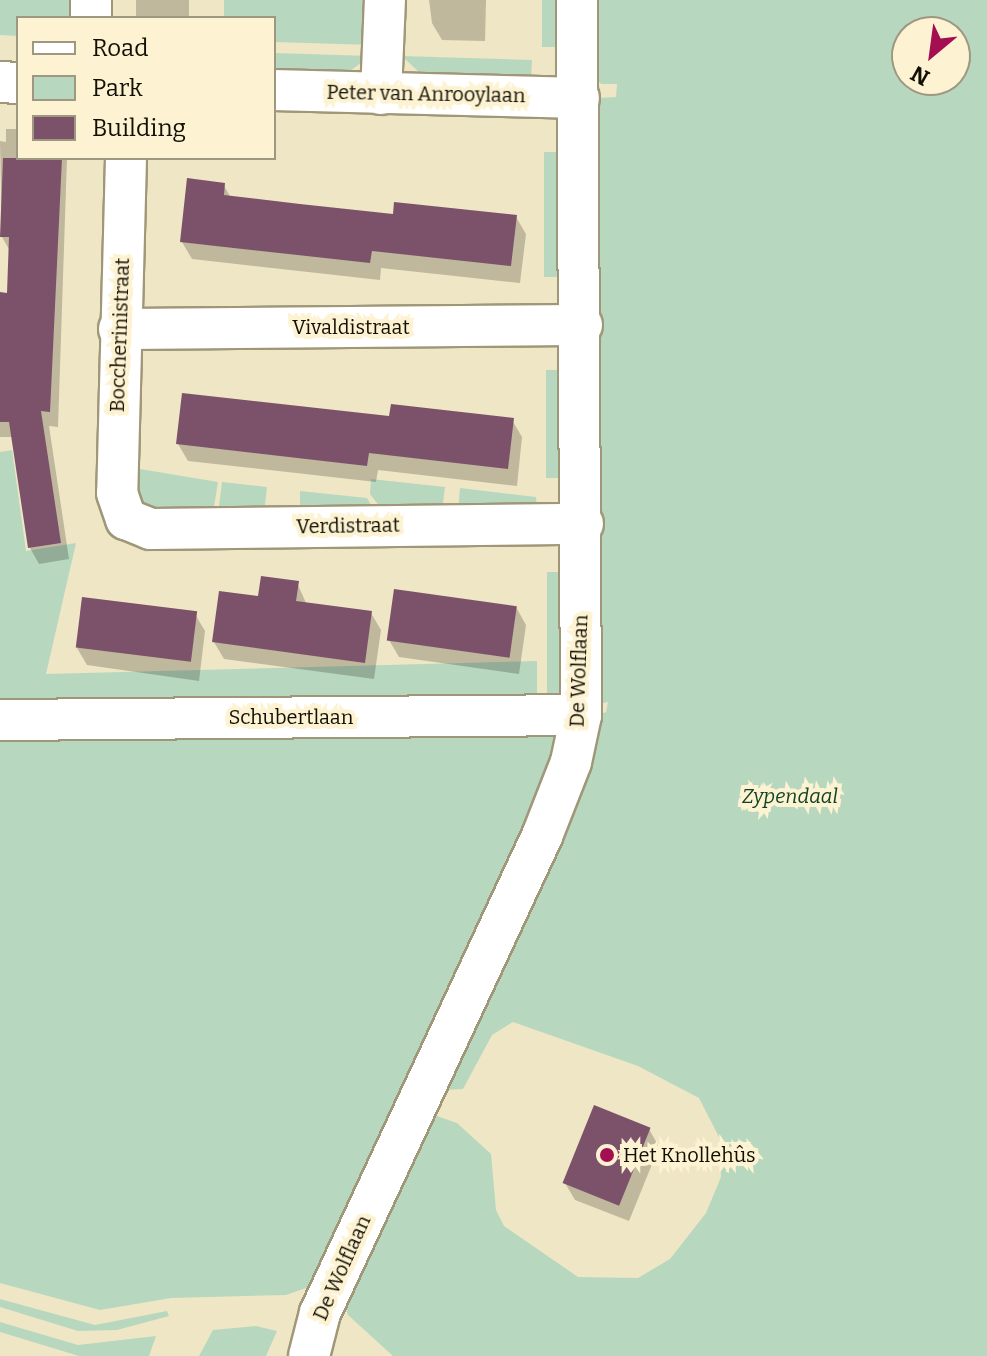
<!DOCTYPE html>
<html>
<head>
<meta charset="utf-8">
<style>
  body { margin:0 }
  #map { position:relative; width:987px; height:1356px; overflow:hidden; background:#efe6c5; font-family:Bitter,serif }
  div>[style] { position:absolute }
  .green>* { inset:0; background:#b7d8bf; transform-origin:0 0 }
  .shadow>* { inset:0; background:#0003; transform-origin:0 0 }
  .building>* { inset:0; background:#7c526a; transform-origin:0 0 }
  .roads { filter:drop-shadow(2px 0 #a09779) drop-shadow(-2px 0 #a09779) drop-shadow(0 2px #a09779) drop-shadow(0 -2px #a09779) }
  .street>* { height:40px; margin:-20px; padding:0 20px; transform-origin:20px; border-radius:20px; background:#fff }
  .dots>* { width:22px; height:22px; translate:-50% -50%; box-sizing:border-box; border:4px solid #fdf3d2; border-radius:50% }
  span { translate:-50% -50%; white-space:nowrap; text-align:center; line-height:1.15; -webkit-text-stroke:8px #fdf3d2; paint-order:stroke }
  .street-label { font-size:20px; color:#120f05 }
  .park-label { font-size:20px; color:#114425; font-style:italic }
  .poi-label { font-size:20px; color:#120f05 }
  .left { translate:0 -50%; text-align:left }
  .legend { position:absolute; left:16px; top:16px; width:260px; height:144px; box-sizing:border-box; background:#fdf3d2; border:2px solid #9f9880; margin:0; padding:10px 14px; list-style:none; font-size:24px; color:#120f05 }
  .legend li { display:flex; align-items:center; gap:16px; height:40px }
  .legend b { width:40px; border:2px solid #9f9880 }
  .north { position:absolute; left:891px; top:16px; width:80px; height:80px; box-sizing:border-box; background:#fdf3d2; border:2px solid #9f9880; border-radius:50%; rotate:209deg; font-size:22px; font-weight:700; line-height:32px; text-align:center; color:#120f05 }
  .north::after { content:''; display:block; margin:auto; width:28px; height:36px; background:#a30f50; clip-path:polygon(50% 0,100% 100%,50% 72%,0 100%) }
</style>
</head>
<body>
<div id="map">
  <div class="green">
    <div style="clip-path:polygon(0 0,81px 0,81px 18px,18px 18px,18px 36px,0 35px)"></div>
    <div style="clip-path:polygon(224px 0,375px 0,373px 45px,274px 42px,274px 18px,224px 18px)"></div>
    <div style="left:542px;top:0;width:19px;height:47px"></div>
    <div style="clip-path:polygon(evenodd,594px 0,987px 0,987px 1356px,393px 1356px,348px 1315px,345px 1305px,431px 1114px,457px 1123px,491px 1154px,496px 1210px,504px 1226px,578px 1277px,638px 1278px,670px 1259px,706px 1213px,721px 1177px,719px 1137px,699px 1098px,638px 1066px,513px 1022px,492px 1035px,463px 1089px,442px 1090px,598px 715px,606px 712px,608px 702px,600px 704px,596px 136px,597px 98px,616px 97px,617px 84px,601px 84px,595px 77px,594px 0,907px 32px,955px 32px,955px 80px,907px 80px,907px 32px)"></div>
    <div style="clip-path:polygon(274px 53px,370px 56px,346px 74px,274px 72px)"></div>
    <div style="clip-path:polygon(402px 56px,532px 60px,531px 79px,423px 76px)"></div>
    <div style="left:544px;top:152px;width:19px;height:125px"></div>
    <div style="left:546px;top:370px;width:20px;height:108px"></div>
    <div style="clip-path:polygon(12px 450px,26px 551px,76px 543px,46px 674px,537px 661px,537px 706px,0 711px,0 452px)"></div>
    <div style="clip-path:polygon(134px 468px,218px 482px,213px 513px,153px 513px,136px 496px)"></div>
    <div style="clip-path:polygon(371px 479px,445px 487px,442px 511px,383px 511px,370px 494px)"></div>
    <div style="clip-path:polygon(222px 482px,267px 487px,264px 513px,218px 514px)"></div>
    <div style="clip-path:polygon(460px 488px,536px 497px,537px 510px,458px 511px)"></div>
    <div style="clip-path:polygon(300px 491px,367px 498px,375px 512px,300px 513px)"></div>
    <div style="left:547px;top:572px;width:21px;height:134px"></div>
    <div style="clip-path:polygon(563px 725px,553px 763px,412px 1076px,309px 1287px,286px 1295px,171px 1298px,100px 1310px,0 1283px,0 730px)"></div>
    <div style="clip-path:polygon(0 1299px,95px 1325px,167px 1311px,169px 1316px,117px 1330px,78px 1331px,0 1307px)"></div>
    <div style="clip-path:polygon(0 1322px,78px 1345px,156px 1336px,149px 1356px,79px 1356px,0 1332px)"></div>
    <div style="clip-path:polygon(256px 1326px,277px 1331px,266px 1356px,199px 1356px,213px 1330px)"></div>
  </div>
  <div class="shadow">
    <div style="left:136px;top:0;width:53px;height:18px"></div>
    <div style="clip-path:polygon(429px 0,486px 0,485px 41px,442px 40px,432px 23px)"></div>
    <div style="clip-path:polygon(6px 129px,18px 129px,18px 158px,67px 158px,58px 427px,49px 426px,69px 559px,39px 564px,30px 548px,13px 437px,0 437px,0 294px,9px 295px,10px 251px,2px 237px,0 141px,6px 142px)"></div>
    <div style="clip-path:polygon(223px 184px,231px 198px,394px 216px,516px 217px,526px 234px,520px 283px,381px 268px,380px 280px,192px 259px,182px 242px)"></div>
    <div style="clip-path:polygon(512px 420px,522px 437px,517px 486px,378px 470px,376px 482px,188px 461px,178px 444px)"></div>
    <div style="clip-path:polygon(297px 583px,307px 605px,371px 613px,381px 630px,374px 679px,224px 659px,214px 642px,260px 598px)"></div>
    <div style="clip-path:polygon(516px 607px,526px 625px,519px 674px,399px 657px,389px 640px)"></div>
    <div style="clip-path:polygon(195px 614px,205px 631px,199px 681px,87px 665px,77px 648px)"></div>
    <div style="clip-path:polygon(649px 1129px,659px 1147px,629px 1221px,575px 1200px,565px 1183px)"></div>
  </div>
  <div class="building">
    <div style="clip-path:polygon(3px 158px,62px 158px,50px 412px,41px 411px,61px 543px,28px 548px,9px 422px,0 422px,0 292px,7px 293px,9px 237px,0 237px)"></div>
    <div style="clip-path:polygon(187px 178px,225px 183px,224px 195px,300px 204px,393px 214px,394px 202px,517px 215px,511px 266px,372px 251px,370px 263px,180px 242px)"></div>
    <div style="clip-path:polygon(182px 393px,389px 416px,391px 404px,514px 418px,508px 469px,369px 453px,367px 466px,176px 444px)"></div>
    <div style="clip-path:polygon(261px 576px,299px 581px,296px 601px,372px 611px,365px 663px,212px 642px,219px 591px,258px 596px)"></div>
    <div style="left:394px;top:589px;width:124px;height:52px;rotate:8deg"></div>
    <div style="left:82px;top:597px;width:116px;height:51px;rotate:7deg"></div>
    <div style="left:594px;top:1105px;width:61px;height:84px;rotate:22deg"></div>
  </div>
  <div class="roads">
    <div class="street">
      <div style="left:91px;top:18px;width:18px;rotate:-90deg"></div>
      <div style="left:0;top:82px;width:18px;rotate:3deg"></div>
      <div style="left:274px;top:90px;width:305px;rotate:1.5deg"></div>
      <div style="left:381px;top:94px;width:94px;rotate:-87.6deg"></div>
      <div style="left:126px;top:158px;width:335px;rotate:91.5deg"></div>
      <div style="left:117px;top:493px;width:28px;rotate:71deg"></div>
      <div style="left:126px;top:519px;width:27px;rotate:22deg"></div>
      <div style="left:151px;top:529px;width:432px;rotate:-0.7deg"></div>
      <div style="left:119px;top:329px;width:463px;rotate:-0.5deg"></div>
      <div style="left:0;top:720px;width:581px;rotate:-0.49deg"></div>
      <div style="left:309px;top:1356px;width:44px;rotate:-75.7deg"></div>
      <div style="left:320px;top:1313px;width:526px;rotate:-65.04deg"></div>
      <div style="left:542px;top:836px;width:79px;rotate:-68.6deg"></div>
      <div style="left:571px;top:762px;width:48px;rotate:-78deg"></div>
      <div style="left:581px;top:715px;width:715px;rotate:-90.32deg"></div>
    </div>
  </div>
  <div class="dots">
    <div style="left:607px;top:1155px;background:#a30f50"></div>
  </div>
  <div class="street-label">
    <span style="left:426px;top:94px;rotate:1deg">Peter van Anrooylaan</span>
    <span style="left:351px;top:327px">Vivaldistraat</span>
    <span style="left:120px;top:335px;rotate:-88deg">Boccherinistraat</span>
    <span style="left:348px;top:526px;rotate:-1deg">Verdistraat</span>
    <span style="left:579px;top:671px;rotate:-88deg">De Wolflaan</span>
    <span style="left:291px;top:717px">Schubertlaan</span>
    <span style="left:342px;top:1268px;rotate:-66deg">De Wolflaan</span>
  </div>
  <div class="park-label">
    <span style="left:790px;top:796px">Zypendaal</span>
  </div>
  <div class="poi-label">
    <span class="left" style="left:623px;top:1155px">Het Knollehûs</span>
  </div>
  <ul class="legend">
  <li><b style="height:10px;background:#fff"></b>Road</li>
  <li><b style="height:22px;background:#b7d8bf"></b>Park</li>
  <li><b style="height:22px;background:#7c526a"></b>Building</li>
  </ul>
  <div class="north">N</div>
</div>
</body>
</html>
